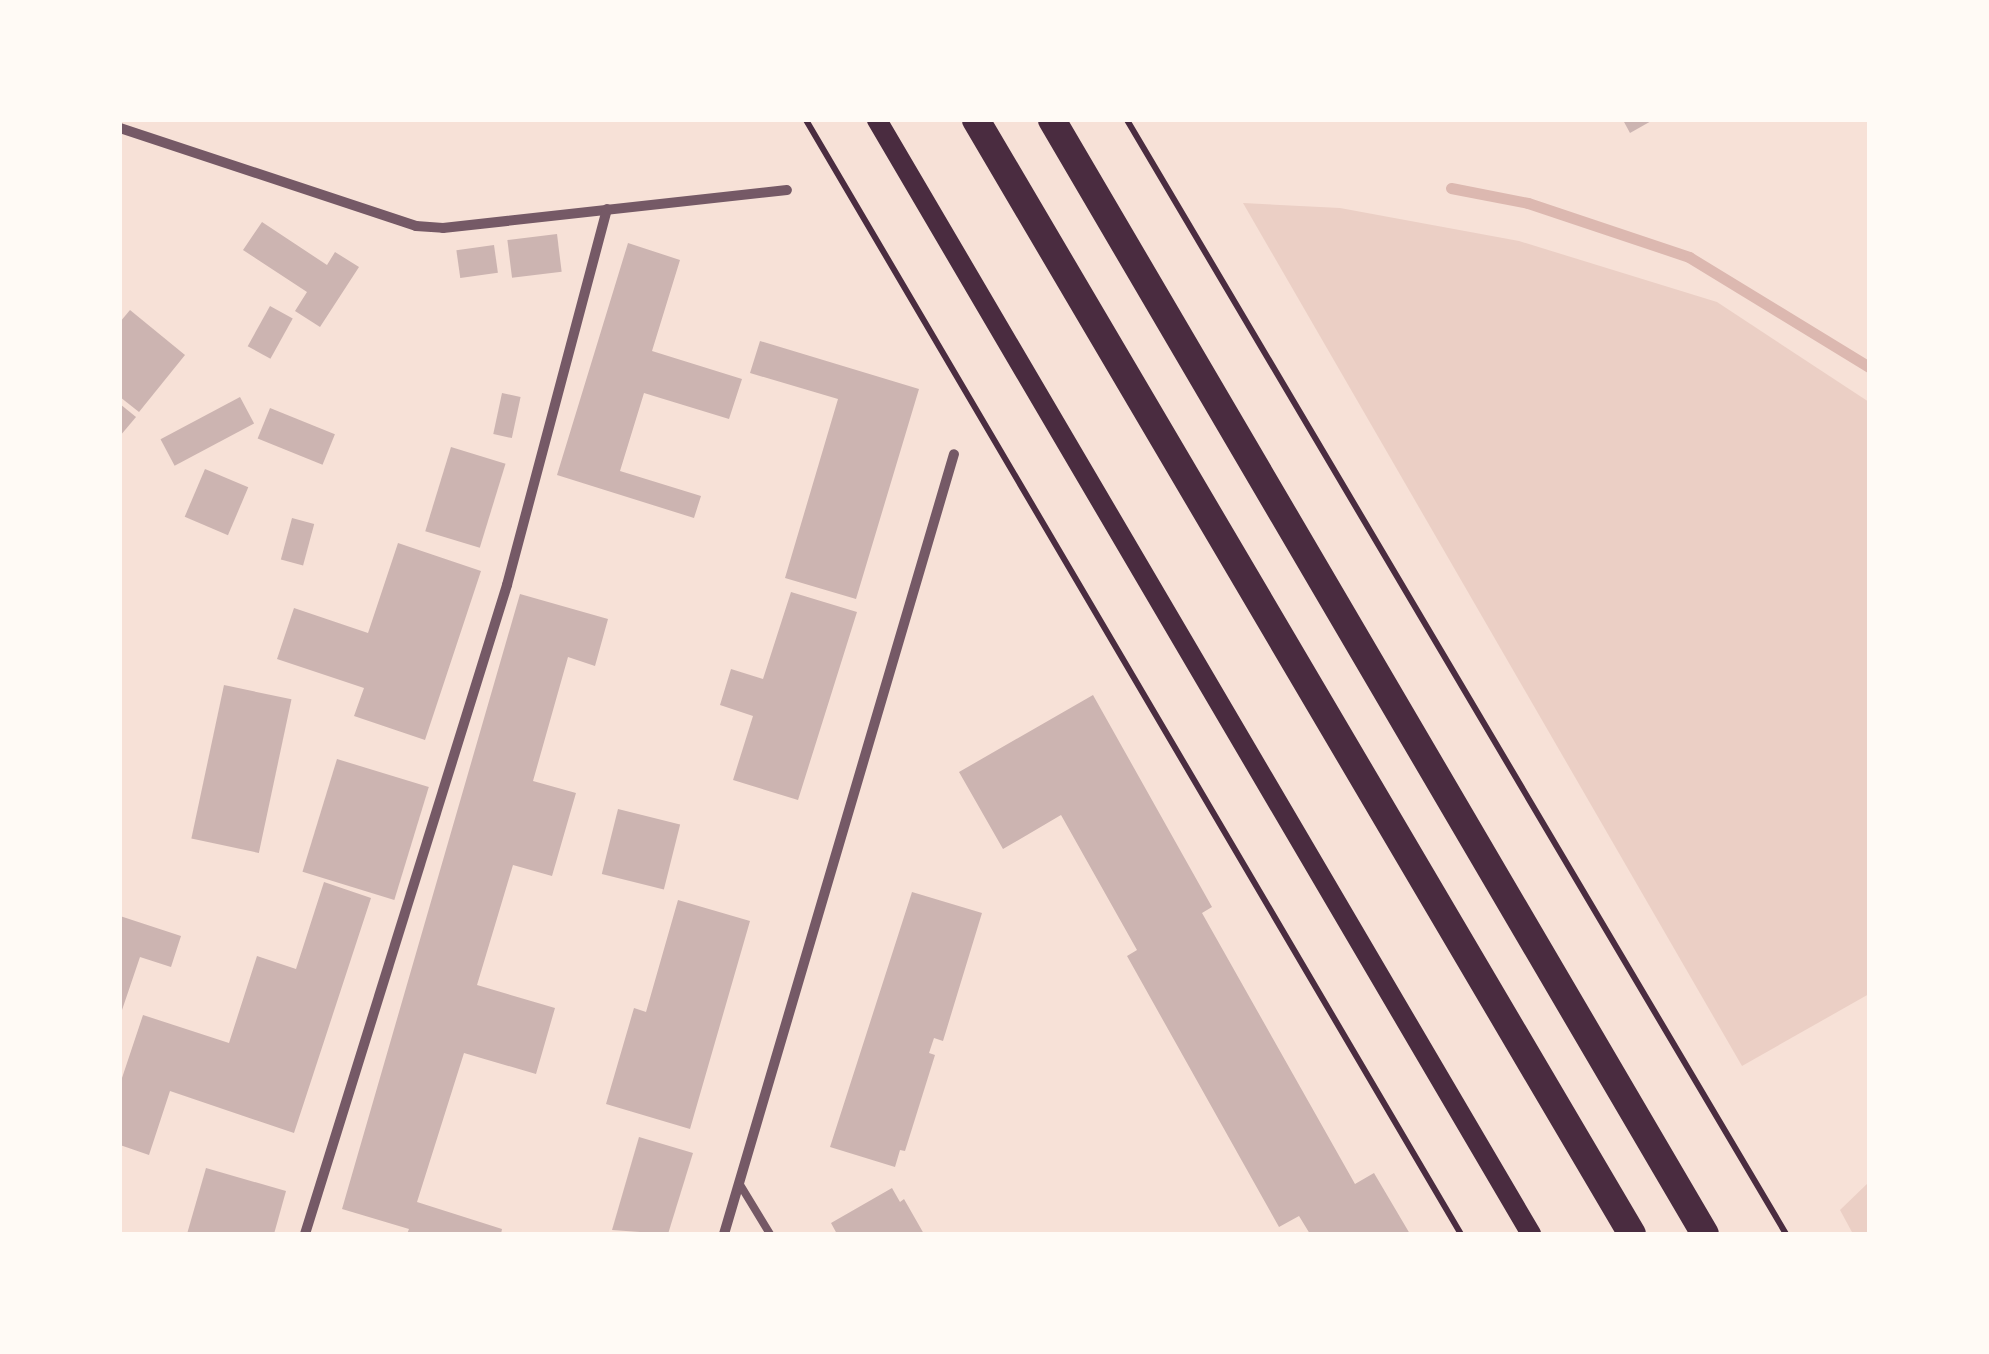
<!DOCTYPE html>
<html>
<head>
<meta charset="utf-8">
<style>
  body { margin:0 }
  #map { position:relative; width:1989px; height:1354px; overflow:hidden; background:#f7e1d7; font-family:"Varela Round",sans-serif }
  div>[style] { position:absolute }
  .green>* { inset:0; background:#ebcfc5 }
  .stream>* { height:11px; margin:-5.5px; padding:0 5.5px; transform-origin:5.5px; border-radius:5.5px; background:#dcb8b0 }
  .building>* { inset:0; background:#ccb4b1; transform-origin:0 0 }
  .path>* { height:6px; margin:-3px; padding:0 3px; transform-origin:3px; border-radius:3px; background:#4a2c40 }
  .service>* { height:8px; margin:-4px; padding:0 4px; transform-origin:4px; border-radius:4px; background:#755966 }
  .minor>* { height:10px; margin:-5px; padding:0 5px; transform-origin:5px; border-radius:5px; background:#755966 }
  .secondary>* { height:20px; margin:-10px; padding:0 10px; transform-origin:10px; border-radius:10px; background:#4a2c40 }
  .trunk>* { height:28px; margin:-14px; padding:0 14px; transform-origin:14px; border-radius:14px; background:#4a2c40 }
  span { translate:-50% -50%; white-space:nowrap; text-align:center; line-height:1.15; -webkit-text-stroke:10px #fffaf5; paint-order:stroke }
  .frame { position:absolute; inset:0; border:122px solid #fffaf5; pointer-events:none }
</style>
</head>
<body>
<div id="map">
  <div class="green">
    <div style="clip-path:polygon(1243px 203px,1340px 208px,1519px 241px,1717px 302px,1869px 402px,1869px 994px,1742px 1066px)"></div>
    <div style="clip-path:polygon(1869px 1182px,1869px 1234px,1853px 1234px,1840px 1210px)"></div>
  </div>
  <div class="stream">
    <div style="left:1451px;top:188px;width:78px;rotate:11deg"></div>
    <div style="left:1528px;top:203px;width:170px;rotate:18.5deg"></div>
    <div style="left:1689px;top:257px;width:211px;rotate:31.4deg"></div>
  </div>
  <div class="building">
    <div style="clip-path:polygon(1623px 120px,1653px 120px,1630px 133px)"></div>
    <div style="clip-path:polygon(262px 222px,327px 265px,335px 252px,359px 267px,320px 327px,295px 311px,307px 292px,243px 250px)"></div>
    <div style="left:557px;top:234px;width:38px;height:50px;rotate:83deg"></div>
    <div style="clip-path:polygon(628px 243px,680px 260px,652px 351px,742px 379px,729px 419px,644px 393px,620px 471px,701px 496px,694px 518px,557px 475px)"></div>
    <div style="left:494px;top:245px;width:28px;height:38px;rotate:82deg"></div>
    <div style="left:270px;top:306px;width:26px;height:46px;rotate:29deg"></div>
    <div style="clip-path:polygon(130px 310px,185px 355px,139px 412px,120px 397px,120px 322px)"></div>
    <div style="clip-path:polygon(760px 341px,919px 389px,856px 599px,785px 578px,838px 399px,750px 373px)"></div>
    <div style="left:502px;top:393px;width:19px;height:42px;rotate:12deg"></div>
    <div style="left:240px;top:397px;width:30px;height:90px;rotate:62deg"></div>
    <div style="clip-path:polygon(120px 404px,136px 417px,120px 436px)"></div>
    <div style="left:270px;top:408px;width:70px;height:33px;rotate:22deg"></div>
    <div style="left:451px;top:447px;width:57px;height:88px;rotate:17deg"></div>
    <div style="left:205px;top:469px;width:47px;height:52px;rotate:23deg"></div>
    <div style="left:292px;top:518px;width:23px;height:43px;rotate:15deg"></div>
    <div style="clip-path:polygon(398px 543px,481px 571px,425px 740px,354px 716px,364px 688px,277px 659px,294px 608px,368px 633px)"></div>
    <div style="clip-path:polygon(791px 592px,857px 612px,798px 800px,733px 780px,753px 716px,720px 705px,731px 669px,763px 679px)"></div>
    <div style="clip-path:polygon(520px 594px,608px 619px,595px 666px,568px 657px,533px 781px,576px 793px,552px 876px,513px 865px,477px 985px,555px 1008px,536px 1074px,464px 1053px,417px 1202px,502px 1229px,501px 1234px,407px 1234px,409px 1229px,342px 1209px)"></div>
    <div style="left:224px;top:685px;width:69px;height:157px;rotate:12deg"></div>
    <div style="clip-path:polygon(1093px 695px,1212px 907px,1202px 913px,1355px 1184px,1374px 1173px,1410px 1234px,1310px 1234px,1299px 1216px,1279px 1227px,1127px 956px,1137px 950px,1061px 815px,1003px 849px,959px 772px)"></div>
    <div style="left:337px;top:759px;width:96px;height:118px;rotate:17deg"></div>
    <div style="left:618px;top:809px;width:64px;height:67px;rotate:14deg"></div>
    <div style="clip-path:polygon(324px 882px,371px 898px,294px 1133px,170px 1091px,149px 1155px,120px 1145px,120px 1084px,143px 1015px,229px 1043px,257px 956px,296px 969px)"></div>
    <div style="clip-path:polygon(912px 892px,982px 913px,943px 1041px,934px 1038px,929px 1053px,935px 1055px,905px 1151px,900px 1150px,895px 1167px,830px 1147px)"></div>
    <div style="clip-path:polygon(678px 900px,750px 921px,690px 1129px,606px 1104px,634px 1008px,646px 1012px)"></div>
    <div style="clip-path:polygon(120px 916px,181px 936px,171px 967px,140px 957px,121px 1013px)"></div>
    <div style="clip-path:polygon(639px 1137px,693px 1153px,668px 1234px,612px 1230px)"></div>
    <div style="clip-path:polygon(206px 1168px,286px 1191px,274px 1234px,187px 1234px)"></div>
    <div style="clip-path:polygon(892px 1188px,900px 1202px,904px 1199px,924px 1234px,837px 1234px,831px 1223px)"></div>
  </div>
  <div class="path">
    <div style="left:806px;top:120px;width:1292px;rotate:59.55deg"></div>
    <div style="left:1127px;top:120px;width:1294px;rotate:59.39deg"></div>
  </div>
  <div class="service">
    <div style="left:739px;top:1183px;width:60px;rotate:58.7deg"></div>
  </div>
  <div class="minor">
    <div style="left:120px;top:128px;width:312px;rotate:18.3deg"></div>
    <div style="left:416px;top:226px;width:27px;rotate:4deg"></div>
    <div style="left:443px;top:228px;width:346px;rotate:-6.3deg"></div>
    <div style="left:305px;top:1234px;width:680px;rotate:-72.71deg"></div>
    <div style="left:507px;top:585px;width:389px;rotate:-75.1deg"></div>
    <div style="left:724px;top:1234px;width:813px;rotate:-73.57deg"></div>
  </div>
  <div class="secondary">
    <div style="left:877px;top:120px;width:1292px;rotate:59.58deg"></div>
  </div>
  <div class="trunk">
    <div style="left:976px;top:120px;width:1293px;rotate:59.51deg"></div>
    <div style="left:1052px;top:120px;width:1291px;rotate:59.62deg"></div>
  </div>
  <div class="frame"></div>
</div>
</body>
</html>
